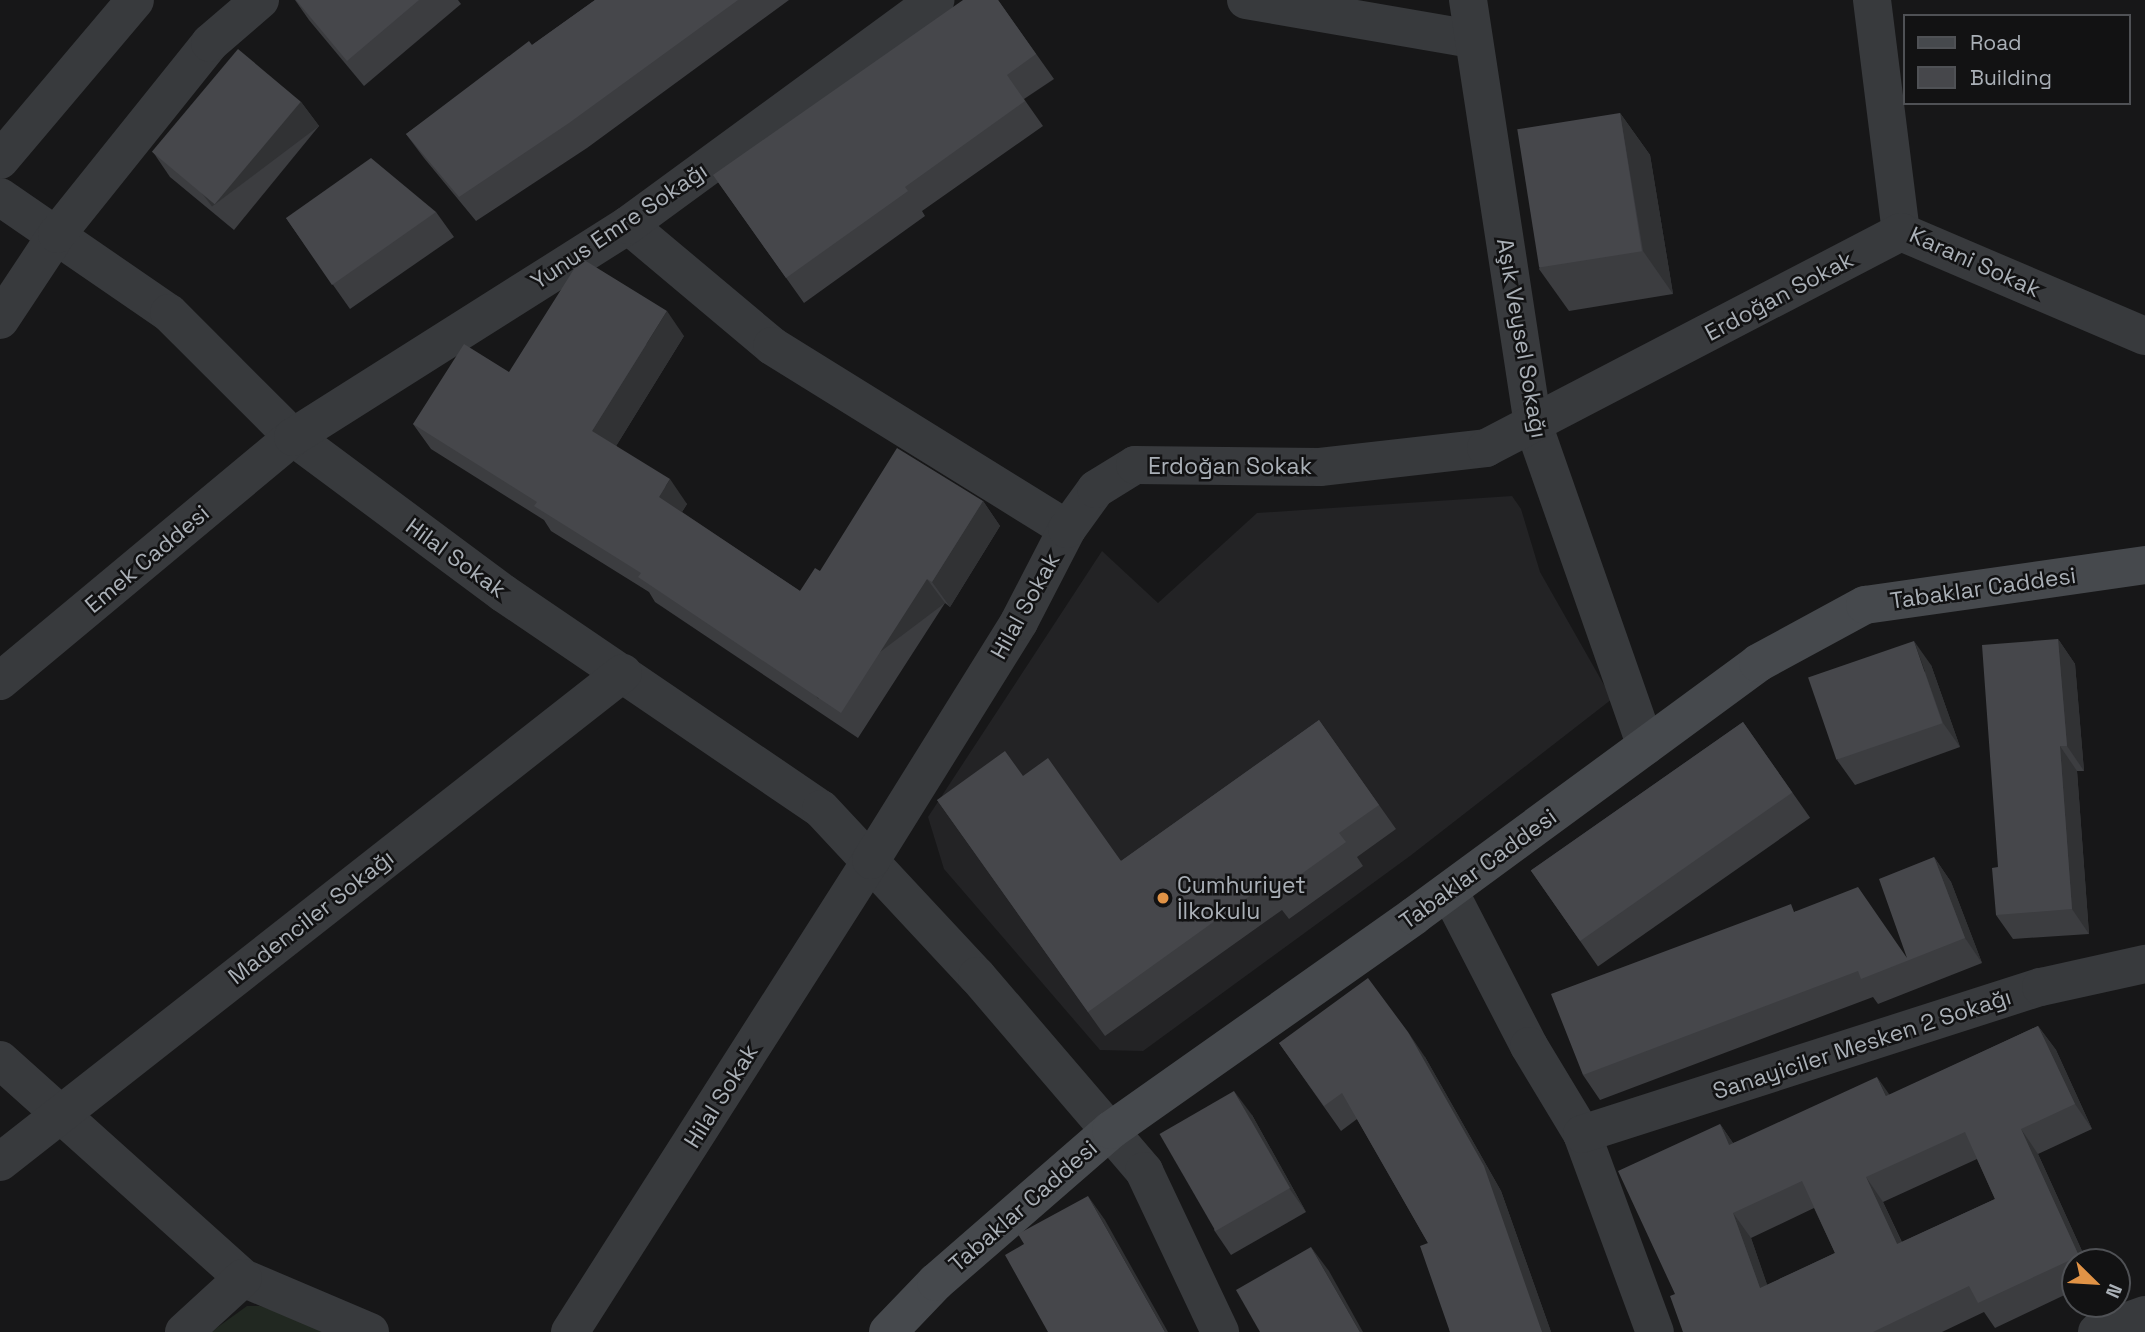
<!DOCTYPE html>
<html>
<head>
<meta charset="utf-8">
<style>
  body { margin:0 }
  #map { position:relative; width:2145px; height:1332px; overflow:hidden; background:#171718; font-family:"Space Grotesk",sans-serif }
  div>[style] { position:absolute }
  .built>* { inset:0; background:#232325 }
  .green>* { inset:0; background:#212821 }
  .street>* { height:38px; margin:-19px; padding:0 19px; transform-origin:19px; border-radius:19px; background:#383a3d }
  .secondary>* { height:38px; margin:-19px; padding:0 19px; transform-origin:19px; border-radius:19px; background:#46494d }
  .wall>* { inset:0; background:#3c3d40; transform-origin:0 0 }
  .shaded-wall>* { inset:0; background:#313234; transform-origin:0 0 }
  .building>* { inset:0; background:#46474b; transform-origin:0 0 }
  .dots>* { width:19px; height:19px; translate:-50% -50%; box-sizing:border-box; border:4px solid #121213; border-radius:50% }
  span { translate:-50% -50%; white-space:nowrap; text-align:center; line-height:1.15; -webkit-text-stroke:5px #121213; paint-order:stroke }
  .street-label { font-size:23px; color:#aab0b7 }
  .poi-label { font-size:23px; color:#aab0b7 }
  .left { translate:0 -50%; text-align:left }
  .legend { position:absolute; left:1903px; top:14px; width:228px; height:91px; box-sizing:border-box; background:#121213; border:2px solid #4f5155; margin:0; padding:9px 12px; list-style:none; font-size:21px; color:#aab0b7 }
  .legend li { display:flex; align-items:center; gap:14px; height:35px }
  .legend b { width:35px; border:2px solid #4f5155 }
  .north { position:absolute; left:2061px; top:1248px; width:70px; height:70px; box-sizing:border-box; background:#121213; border:2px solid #4f5155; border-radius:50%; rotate:114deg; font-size:19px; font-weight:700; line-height:28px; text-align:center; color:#aab0b7 }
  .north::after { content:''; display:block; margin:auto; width:24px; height:32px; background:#e19346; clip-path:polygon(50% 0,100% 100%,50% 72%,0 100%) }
</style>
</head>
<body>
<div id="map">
  <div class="built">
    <div style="clip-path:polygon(1512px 496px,1521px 509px,1540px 572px,1612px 699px,1410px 856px,1143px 1051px,1100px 1050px,944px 869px,928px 817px,1102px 551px,1158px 603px,1257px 513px)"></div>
  </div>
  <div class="green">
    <div style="clip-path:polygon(247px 1306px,260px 1306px,341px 1332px,211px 1332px)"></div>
  </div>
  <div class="street">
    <div style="left:1246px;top:0;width:229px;rotate:9.8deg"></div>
    <div style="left:1468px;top:0;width:429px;rotate:81.3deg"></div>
    <div style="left:1533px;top:424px;width:341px;rotate:70.7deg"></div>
    <div style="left:1872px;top:0;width:234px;rotate:82.9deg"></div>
    <div style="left:0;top:160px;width:209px;rotate:-49.8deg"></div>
    <div style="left:0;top:197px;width:205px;rotate:34.5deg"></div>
    <div style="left:169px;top:313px;width:175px;rotate:45deg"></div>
    <div style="left:293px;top:437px;width:262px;rotate:36.6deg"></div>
    <div style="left:503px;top:593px;width:384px;rotate:34.2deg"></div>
    <div style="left:821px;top:809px;width:229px;rotate:47deg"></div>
    <div style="left:977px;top:976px;width:257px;rotate:49.4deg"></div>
    <div style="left:1144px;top:1171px;width:178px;rotate:64.7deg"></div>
    <div style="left:628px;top:225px;width:188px;rotate:40deg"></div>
    <div style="left:772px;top:346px;width:347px;rotate:31.8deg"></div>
    <div style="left:1901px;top:232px;width:265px;rotate:23.1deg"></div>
    <div style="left:0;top:320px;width:103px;rotate:-56.5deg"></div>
    <div style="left:57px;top:234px;width:245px;rotate:-51.3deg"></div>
    <div style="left:210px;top:43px;width:66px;rotate:-40.7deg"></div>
    <div style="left:0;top:681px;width:381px;rotate:-39.8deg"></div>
    <div style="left:293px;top:437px;width:396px;rotate:-32.3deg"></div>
    <div style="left:628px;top:225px;width:381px;rotate:-36.2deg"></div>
    <div style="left:1449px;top:891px;width:174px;rotate:62.7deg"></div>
    <div style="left:1529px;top:1046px;width:103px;rotate:58.9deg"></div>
    <div style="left:1582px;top:1134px;width:211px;rotate:69.8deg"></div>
    <div style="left:0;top:1060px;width:326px;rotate:41.9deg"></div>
    <div style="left:243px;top:1278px;width:138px;rotate:23deg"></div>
    <div style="left:1582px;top:1134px;width:482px;rotate:-17.8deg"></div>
    <div style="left:2041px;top:987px;width:107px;rotate:-12.5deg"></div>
    <div style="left:0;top:1162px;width:792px;rotate:-38.13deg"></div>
    <div style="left:184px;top:1332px;width:80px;rotate:-42.5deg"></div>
    <div style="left:570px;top:1332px;width:560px;rotate:-57.47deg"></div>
    <div style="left:871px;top:860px;width:280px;rotate:-58.1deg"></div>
    <div style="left:1019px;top:622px;width:105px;rotate:-62.7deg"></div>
    <div style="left:1067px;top:529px;width:49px;rotate:-54.1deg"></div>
    <div style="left:1096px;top:489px;width:46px;rotate:-31.6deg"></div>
    <div style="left:1135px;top:465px;width:185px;rotate:0.6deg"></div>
    <div style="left:1320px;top:467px;width:167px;rotate:-6.5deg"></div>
    <div style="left:1486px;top:448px;width:468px;rotate:-27.5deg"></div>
    <div style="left:2097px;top:1332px;width:51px;rotate:-19.5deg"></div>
  </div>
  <div class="secondary">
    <div style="left:888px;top:1332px;width:69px;rotate:-46.2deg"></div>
    <div style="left:936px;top:1282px;width:232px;rotate:-41deg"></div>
    <div style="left:1111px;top:1130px;width:371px;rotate:-35.2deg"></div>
    <div style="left:1414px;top:916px;width:427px;rotate:-36.3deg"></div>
    <div style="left:1758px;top:663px;width:122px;rotate:-28.5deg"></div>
    <div style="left:1865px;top:605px;width:283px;rotate:-8.1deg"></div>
  </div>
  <div class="wall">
    <div style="clip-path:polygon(295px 0,458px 0,461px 4px,364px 86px,309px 20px)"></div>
    <div style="clip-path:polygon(595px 0,789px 0,587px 148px,476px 221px,424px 158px,406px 134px,532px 45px)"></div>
    <div style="clip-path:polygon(998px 0,1054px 79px,1024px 99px,1043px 126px,922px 211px,925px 216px,804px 303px,713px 175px)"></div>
    <div style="clip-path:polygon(301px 102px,319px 126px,234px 230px,170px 177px,153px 152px)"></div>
    <div style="clip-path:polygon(1620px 113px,1650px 155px,1673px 294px,1569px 311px,1539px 269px)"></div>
    <div style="clip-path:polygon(436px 212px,454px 237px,350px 309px,286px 218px)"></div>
    <div style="clip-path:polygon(684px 336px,616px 446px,687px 504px,682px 512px,800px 591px,820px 571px,983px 501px,1000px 526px,950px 607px,945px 603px,858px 738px,655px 602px,649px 592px,551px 531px,544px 520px,431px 449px,413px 424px,509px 372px)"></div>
    <div style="clip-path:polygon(2058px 639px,2075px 664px,2084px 771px,2077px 771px,2089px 934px,2013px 939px,1996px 915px)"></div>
    <div style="clip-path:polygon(1931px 665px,1960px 747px,1855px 785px,1837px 760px)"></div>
    <div style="clip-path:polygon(1319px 720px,1396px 829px,1357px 857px,1363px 866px,1289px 919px,1282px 910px,1105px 1036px,937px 800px,1023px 776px,1121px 861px)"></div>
    <div style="left:1743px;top:722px;width:117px;height:259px;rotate:55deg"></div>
    <div style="clip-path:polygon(1934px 857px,1951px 882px,1982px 963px,1878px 1004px,1873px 997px,1600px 1100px,1583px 1075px,1796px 911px,1907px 958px)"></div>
    <div style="clip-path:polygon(evenodd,2038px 1026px,2056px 1050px,2092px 1129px,2038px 1154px,2087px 1262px,2075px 1262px,2075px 1290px,1995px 1328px,1984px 1312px,1942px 1332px,1683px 1332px,1675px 1294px,1720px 1124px,1733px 1143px,1890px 1095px,2038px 1026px,1977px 1159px,1995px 1199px,1902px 1242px,1883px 1202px,1977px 1159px,2038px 1026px,1814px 1208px,1835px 1253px,1767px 1285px,1751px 1238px,1814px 1208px)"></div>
    <div style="clip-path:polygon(1279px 1043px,1425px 1057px,1501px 1191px,1551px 1332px,1450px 1332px,1428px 1243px,1357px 1119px,1341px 1131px)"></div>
    <div style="clip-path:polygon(1252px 1115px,1306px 1212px,1231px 1255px,1214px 1230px)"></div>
  </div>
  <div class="shaded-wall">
    <div style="left:301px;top:102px;width:30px;height:134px;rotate:53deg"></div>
    <div style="clip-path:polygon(1620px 113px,1650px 155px,1673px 294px,1643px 251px)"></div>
    <div style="clip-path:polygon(667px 311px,684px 336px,610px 456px,592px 431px)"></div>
    <div style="clip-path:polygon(670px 479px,687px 504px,676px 521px,659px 497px)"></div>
    <div style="clip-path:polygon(983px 501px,1000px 526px,950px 607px,932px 582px)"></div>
    <div style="left:927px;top:579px;width:30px;height:159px;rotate:53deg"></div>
    <div style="clip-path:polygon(2058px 639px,2075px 664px,2084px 771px,2067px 746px)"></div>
    <div style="clip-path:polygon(1914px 641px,1931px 665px,1960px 747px,1943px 723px)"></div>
    <div style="clip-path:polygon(2060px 746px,2077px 771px,2089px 934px,2072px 909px)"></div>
    <div style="clip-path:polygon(1934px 857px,1951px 882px,1982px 963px,1965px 938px)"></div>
    <div style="clip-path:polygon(2038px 1026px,2056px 1050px,2092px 1129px,2075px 1104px)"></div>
    <div style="clip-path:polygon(1408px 1032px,1425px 1057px,1501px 1191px,1551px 1332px,1542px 1332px)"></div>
    <div style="clip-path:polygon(1877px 1077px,1894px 1101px,1886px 1096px)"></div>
    <div style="clip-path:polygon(1234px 1091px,1252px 1115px,1306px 1212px,1289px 1188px)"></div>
    <div style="clip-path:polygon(1720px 1124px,1737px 1149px,1729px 1145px)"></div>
    <div style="clip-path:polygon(2021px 1129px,2038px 1154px,2087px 1262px,2083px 1262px,2079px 1256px)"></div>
    <div style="clip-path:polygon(1866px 1177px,1883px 1202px,1914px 1269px,1897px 1244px)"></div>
    <div style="clip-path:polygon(1088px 1196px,1105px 1220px,1168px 1332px,1165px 1332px)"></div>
    <div style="clip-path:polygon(1733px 1213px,1751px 1238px,1777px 1313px,1760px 1288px)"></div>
    <div style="clip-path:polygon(1311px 1247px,1329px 1271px,1363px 1332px,1360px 1332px)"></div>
  </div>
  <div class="building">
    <div style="clip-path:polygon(296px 0,419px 0,347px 61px)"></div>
    <div style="clip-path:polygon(595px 0,738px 0,569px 123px,459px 197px,406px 134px,529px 41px,532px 45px)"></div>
    <div style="clip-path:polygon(963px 0,998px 0,1036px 54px,1007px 75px,1025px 101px,905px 187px,908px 191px,786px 278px,713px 175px)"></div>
    <div style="left:238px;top:49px;width:82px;height:134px;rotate:40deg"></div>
    <div style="left:1620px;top:113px;width:140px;height:104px;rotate:81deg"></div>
    <div style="clip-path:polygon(371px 158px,436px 212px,332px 285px,286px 218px)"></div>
    <div style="clip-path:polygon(581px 258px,667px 311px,592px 431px,670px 479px,659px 497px,800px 591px,815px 568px,820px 571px,897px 448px,983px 501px,932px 582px,927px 579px,841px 713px,638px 577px,641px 573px,534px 506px,537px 502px,413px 424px,464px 344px,509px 372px)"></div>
    <div style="clip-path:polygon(2058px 639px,2067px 746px,2060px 746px,2072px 909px,1996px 915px,1992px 868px,1998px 867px,1982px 645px)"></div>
    <div style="left:1914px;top:641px;width:87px;height:112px;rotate:71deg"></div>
    <div style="clip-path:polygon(1319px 720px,1379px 805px,1339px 833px,1346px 842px,1272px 895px,1265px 885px,1088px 1012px,937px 800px,1005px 751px,1023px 776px,1048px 758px,1121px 861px)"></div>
    <div style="left:1743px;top:722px;width:86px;height:259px;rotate:55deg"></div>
    <div style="clip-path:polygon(1934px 857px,1965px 938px,1861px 979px,1858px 971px,1583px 1075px,1551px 994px,1791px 904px,1794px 912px,1858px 887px,1907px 958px,1879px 879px)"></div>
    <div style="clip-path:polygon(1368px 978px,1408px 1032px,1484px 1166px,1542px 1332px,1450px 1332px,1420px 1246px,1428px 1243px,1342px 1093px,1324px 1106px,1279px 1043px)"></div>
    <div style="clip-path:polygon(evenodd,2038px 1026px,2075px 1104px,2021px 1129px,2079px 1256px,1978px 1303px,1969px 1286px,1873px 1332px,1683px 1332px,1670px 1296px,1675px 1294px,1618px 1171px,1720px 1124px,1729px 1145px,1877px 1077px,1886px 1096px,2038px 1026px,1965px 1132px,1995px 1199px,1897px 1244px,1866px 1177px,1965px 1132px,2038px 1026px,1802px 1181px,1835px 1253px,1760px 1288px,1733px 1213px,1802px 1181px)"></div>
    <div style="left:1234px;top:1091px;width:112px;height:86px;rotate:60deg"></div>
    <div style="clip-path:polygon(1088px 1196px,1165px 1332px,1048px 1332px,1005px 1255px,1024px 1244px,1018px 1234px)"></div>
    <div style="clip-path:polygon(1311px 1247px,1360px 1332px,1260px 1332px,1236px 1290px)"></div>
  </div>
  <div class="dots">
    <div style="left:1163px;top:898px;background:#e19346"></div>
  </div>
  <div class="street-label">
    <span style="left:619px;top:226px;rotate:-34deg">Yunus Emre Sokağı</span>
    <span style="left:1975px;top:262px;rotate:24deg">Karani Sokak</span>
    <span style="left:1779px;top:296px;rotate:-28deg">Erdoğan Sokak</span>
    <span style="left:1522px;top:338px;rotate:80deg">Aşık Veysel Sokağı</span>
    <span style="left:1230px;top:466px">Erdoğan Sokak</span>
    <span style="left:456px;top:558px;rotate:36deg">Hilal Sokak</span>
    <span style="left:147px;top:559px;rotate:-40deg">Emek Caddesi</span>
    <span style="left:1983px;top:588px;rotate:-8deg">Tabaklar Caddesi</span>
    <span style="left:1025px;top:606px;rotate:-61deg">Hilal Sokak</span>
    <span style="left:1478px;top:869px;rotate:-36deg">Tabaklar Caddesi</span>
    <span style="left:311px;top:917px;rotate:-38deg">Madenciler Sokağı</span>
    <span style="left:1862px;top:1044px;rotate:-18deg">Sanayiciler Mesken 2 Sokağı</span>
    <span style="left:721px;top:1096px;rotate:-58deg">Hilal Sokak</span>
    <span style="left:1023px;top:1206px;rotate:-41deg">Tabaklar Caddesi</span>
  </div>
  <div class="poi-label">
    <span class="left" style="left:1177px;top:898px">Cumhuriyet<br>İlkokulu</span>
  </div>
  <ul class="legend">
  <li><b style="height:9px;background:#46494d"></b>Road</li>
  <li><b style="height:19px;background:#46474b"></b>Building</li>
  </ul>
  <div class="north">N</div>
</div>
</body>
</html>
